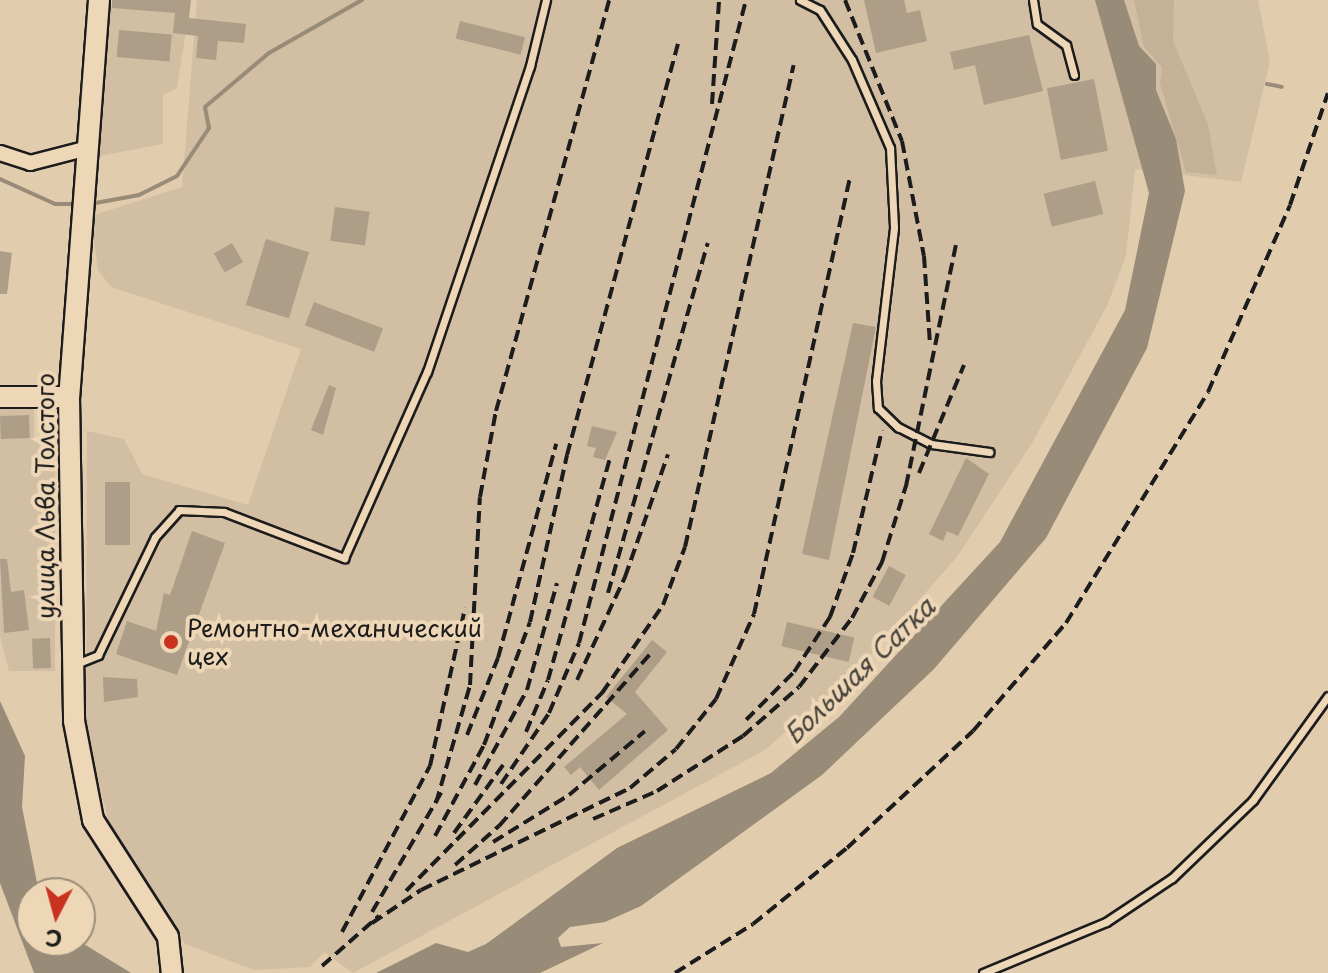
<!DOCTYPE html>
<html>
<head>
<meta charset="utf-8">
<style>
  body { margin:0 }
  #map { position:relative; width:1328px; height:973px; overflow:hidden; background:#e1ccae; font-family:"Playpen Sans",sans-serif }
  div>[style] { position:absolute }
  .built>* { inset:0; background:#d2bea2 }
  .green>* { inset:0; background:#c4b198 }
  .water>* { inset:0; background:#988b77 }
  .stream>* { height:4px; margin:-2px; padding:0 2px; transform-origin:2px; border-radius:2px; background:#988b77 }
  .building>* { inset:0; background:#ae9e87; transform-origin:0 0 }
  .roads { filter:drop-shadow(2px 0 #1c1c1c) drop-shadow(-2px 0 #1c1c1c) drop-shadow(0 2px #1c1c1c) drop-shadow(0 -2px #1c1c1c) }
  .lane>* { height:7px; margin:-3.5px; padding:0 3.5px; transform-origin:3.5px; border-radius:3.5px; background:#eed7b7 }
  .street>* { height:14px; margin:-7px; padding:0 7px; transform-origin:7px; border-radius:7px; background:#eed7b7 }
  .secondary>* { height:20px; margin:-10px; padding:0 10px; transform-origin:10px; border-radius:10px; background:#eed7b7 }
  .rail>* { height:4px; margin-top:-2px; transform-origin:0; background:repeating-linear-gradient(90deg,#1c1c1c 0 12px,transparent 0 18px) }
  .dots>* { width:22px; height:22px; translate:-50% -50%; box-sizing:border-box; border:4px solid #eed7b7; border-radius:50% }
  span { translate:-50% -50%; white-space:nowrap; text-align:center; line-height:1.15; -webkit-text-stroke:8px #eed7b7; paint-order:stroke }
  .street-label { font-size:24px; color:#1c1c1c }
  .poi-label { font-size:24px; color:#1c1c1c }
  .left { translate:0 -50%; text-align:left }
  .water-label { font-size:26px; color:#47433c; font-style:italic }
  .north { position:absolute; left:16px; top:877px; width:80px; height:80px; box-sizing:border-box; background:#eed7b7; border:2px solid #9a8c79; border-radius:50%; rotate:186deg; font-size:22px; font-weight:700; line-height:32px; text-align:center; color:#1c1c1c }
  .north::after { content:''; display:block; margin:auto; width:28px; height:36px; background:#c8321e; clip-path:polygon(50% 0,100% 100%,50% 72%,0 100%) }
</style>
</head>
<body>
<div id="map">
  <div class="built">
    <div style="clip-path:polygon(191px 0,177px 88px,163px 95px,163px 144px,94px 157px,109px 8px)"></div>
    <div style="clip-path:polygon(197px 0,1258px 0,1270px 62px,1241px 182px,1135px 169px,1126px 256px,1107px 306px,1032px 443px,957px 557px,859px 668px,765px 750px,353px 973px,324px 952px,310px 967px,254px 970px,185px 944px,109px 823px,86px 732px,87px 431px,124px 439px,142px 474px,248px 505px,301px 349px,111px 287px,98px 270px,91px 216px,182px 187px)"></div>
    <div style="clip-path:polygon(0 408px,34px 408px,34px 442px,55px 444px,55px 671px,9px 671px,0 636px)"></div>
  </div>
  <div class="green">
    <div style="clip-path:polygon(1134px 0,1174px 0,1173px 41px,1208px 124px,1217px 175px,1186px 172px,1160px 83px,1162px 67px,1144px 47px)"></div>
  </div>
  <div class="water">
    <div style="clip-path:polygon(1095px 0,1124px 0,1139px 46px,1156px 64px,1156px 90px,1176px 139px,1185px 191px,1147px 348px,1046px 538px,934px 669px,822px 775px,641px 906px,605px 922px,570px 927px,558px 938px,561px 947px,603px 943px,540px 973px,376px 973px,436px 943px,468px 952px,486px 944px,617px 848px,771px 773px,839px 717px,1000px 542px,1125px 310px,1149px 193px)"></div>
    <div style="clip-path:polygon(0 701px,25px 756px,22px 807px,39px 893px,32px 893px,32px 941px,79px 941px,131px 973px,34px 973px,0 883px)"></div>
  </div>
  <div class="stream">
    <div style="left:1267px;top:84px;width:15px;rotate:11deg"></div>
    <div style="left:0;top:179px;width:60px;rotate:24.4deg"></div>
    <div style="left:55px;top:204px;width:22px"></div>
    <div style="left:90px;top:204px;width:50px;rotate:-10.4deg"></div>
    <div style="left:139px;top:195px;width:42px;rotate:-26.6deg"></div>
    <div style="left:177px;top:176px;width:58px;rotate:-56.3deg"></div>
    <div style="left:209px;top:128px;width:21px;rotate:-101deg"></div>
    <div style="left:205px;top:107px;width:84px;rotate:-40.2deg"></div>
    <div style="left:269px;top:53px;width:107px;rotate:-29.7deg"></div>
  </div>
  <div class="building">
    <div style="clip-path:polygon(112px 0,191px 0,189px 18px,246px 24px,244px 43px,218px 41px,216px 60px,196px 58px,198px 36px,173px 33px,175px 13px,112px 8px)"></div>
    <div style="clip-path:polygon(864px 0,904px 0,907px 13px,920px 10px,927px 41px,876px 53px)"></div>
    <div style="left:460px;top:21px;width:67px;height:18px;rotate:14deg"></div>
    <div style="left:119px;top:30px;width:53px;height:27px;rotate:5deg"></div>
    <div style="clip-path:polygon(1029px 35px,1043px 91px,984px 105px,975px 65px,954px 70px,950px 52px)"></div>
    <div style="left:1094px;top:79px;width:73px;height:48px;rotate:79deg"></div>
    <div style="left:1095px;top:181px;width:34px;height:53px;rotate:76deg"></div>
    <div style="left:335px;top:207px;width:35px;height:34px;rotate:8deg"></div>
    <div style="left:266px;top:239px;width:45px;height:69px;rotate:17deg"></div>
    <div style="left:232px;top:243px;width:22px;height:21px;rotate:60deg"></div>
    <div style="clip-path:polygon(0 251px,12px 253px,7px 294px,0 294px)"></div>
    <div style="left:314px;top:302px;width:74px;height:25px;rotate:21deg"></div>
    <div style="clip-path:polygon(853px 323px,876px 327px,829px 560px,802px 554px)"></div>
    <div style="clip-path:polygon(329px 385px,336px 388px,323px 435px,311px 430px)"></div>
    <div style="left:29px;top:415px;width:23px;height:29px;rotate:88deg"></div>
    <div style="clip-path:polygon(592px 426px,617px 432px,605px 460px,593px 457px,596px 448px,587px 446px)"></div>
    <div style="clip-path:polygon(966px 458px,989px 474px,958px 536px,947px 531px,943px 541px,929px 534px)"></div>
    <div style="left:105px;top:482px;width:25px;height:63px"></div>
    <div style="clip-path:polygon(192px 531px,225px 543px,177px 675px,116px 654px,127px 621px,156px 631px,164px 593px,170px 595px)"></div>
    <div style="clip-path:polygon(0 559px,7px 559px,11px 592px,24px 590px,29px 630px,4px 633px)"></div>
    <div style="left:889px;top:566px;width:19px;height:35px;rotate:28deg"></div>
    <div style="left:787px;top:622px;width:69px;height:25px;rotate:13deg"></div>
    <div style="left:50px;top:638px;width:30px;height:18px;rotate:88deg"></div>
    <div style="clip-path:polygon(652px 640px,667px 652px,635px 692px,668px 730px,599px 790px,580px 767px,571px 775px,564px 767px,627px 714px,606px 697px)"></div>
    <div style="clip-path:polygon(103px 677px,137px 679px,138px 697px,104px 702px)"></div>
  </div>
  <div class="roads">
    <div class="lane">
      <div style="left:800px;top:0;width:22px;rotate:27deg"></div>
      <div style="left:820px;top:10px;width:59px;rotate:57.4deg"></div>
      <div style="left:852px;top:60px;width:96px;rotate:66.6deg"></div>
      <div style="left:890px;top:148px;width:80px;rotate:87.1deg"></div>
      <div style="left:894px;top:228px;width:154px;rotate:96.7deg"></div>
      <div style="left:876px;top:381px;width:27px;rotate:86deg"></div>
      <div style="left:878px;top:408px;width:28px;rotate:44deg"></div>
      <div style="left:898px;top:427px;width:37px;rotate:27deg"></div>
      <div style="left:931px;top:444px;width:59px;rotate:7.9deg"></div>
      <div style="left:1033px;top:0;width:24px;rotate:81deg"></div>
      <div style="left:1037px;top:24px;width:36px;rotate:36deg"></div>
      <div style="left:1066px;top:45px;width:31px;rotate:75deg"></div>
      <div style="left:76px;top:664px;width:24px;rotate:-22deg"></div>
      <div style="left:98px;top:655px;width:131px;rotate:-64.2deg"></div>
      <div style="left:155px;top:537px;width:36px;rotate:-48deg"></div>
      <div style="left:179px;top:510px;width:45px;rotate:2.5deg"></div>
      <div style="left:224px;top:512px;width:129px;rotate:21deg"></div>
      <div style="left:344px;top:558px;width:204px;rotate:-66deg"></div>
      <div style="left:427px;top:372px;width:323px;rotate:-71.4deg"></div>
      <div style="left:530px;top:66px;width:68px;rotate:-76.4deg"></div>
      <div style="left:983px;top:973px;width:133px;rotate:-22.5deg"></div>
      <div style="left:1106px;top:922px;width:79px;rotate:-33.7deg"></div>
      <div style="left:1172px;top:878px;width:112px;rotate:-43.9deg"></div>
      <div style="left:1253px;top:800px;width:128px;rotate:-54.2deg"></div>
    </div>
    <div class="street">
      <div style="left:0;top:153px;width:32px;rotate:18deg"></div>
      <div style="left:30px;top:163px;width:56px;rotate:-14.5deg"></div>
    </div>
    <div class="secondary">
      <div style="left:99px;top:0;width:398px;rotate:94.3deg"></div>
      <div style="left:69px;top:397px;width:324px;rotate:89.1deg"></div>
      <div style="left:74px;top:721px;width:101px;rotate:79.1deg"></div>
      <div style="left:93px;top:820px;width:139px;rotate:57.3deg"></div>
      <div style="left:168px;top:937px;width:36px;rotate:84deg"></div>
      <div style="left:0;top:397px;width:69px"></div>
    </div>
  </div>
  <div class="rail">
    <div style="left:845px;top:0;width:152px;rotate:68deg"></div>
    <div style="left:902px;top:141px;width:117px;rotate:79.2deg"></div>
    <div style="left:924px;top:256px;width:89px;rotate:86.1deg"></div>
    <div style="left:712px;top:104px;width:104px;rotate:-86.1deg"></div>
    <div style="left:919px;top:473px;width:117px;rotate:-67.4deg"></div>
    <div style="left:608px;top:593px;width:364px;rotate:-74.1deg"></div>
    <div style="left:577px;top:680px;width:114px;rotate:-65deg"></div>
    <div style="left:625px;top:577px;width:130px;rotate:-70.7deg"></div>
    <div style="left:746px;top:720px;width:68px;rotate:-45deg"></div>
    <div style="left:794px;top:672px;width:66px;rotate:-56.8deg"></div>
    <div style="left:830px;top:617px;width:68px;rotate:-70.2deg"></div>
    <div style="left:853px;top:553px;width:126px;rotate:-76.7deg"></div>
    <div style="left:526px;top:732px;width:56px;rotate:-67.1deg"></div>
    <div style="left:548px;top:680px;width:230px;rotate:-74.4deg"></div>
    <div style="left:467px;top:735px;width:83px;rotate:-68.1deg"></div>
    <div style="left:498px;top:658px;width:222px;rotate:-74.8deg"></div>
    <div style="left:501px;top:784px;width:86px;rotate:-55.9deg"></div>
    <div style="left:549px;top:713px;width:76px;rotate:-66.8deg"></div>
    <div style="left:579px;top:643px;width:664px;rotate:-75.44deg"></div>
    <div style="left:475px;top:785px;width:108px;rotate:-61.3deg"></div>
    <div style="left:527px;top:690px;width:111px;rotate:-74.3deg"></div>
    <div style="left:436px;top:803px;width:123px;rotate:-73.9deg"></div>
    <div style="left:470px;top:685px;width:188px;rotate:-87deg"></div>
    <div style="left:480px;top:497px;width:87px;rotate:-79.5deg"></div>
    <div style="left:496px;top:411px;width:426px;rotate:-74.6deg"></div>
    <div style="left:593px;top:819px;width:70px;rotate:-23.6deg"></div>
    <div style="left:657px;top:791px;width:102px;rotate:-32.6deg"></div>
    <div style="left:743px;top:736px;width:74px;rotate:-41.2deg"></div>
    <div style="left:799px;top:687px;width:87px;rotate:-52.5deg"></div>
    <div style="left:852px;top:618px;width:64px;rotate:-61.8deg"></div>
    <div style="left:882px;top:562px;width:80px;rotate:-72.5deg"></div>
    <div style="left:906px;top:486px;width:251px;rotate:-78.3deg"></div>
    <div style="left:454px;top:833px;width:84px;rotate:-54.2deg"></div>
    <div style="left:435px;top:836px;width:103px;rotate:-61.7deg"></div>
    <div style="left:484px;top:745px;width:131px;rotate:-69.5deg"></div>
    <div style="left:530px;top:622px;width:171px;rotate:-77.5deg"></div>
    <div style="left:567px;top:455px;width:426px;rotate:-74.9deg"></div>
    <div style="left:493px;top:842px;width:89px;rotate:-31.7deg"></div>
    <div style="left:569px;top:795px;width:99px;rotate:-40.1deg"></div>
    <div style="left:455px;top:865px;width:59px;rotate:-41.6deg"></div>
    <div style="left:499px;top:826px;width:233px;rotate:-48.7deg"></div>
    <div style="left:406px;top:891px;width:279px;rotate:-45.3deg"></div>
    <div style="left:602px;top:693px;width:107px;rotate:-55.3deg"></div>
    <div style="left:663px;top:605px;width:62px;rotate:-69.2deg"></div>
    <div style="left:685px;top:547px;width:494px;rotate:-77.3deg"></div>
    <div style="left:372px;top:912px;width:138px;rotate:-59.9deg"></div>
    <div style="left:372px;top:923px;width:59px;rotate:-34deg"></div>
    <div style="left:421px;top:890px;width:233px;rotate:-26deg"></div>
    <div style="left:630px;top:788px;width:60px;rotate:-40.3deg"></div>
    <div style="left:676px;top:749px;width:64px;rotate:-51.3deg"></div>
    <div style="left:716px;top:699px;width:93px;rotate:-65.9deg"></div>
    <div style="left:754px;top:614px;width:447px;rotate:-77.6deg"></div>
    <div style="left:342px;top:932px;width:188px;rotate:-62.1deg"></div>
    <div style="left:430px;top:766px;width:162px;rotate:-77.5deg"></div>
    <div style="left:322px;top:966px;width:76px;rotate:-41.3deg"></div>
    <div style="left:675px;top:973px;width:92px;rotate:-32.1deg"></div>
    <div style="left:753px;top:924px;width:121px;rotate:-39deg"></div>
    <div style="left:847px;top:848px;width:172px;rotate:-42.9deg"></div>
    <div style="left:973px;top:731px;width:143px;rotate:-49.3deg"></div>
    <div style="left:1066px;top:623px;width:271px;rotate:-58.4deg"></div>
    <div style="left:1208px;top:392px;width:204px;rotate:-66.3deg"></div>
    <div style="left:1290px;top:205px;width:118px;rotate:-71.3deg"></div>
  </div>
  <div class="dots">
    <div style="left:171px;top:642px;background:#c8321e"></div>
  </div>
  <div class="street-label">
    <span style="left:45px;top:496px;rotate:-90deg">улица Льва Толстого</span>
  </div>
  <div class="poi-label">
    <span class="left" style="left:187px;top:642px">Ремонтно-механический<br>цех</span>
  </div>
  <div class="water-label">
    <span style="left:859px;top:670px;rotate:-44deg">Большая Сатка</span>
  </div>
  <div class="north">С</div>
</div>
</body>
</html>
